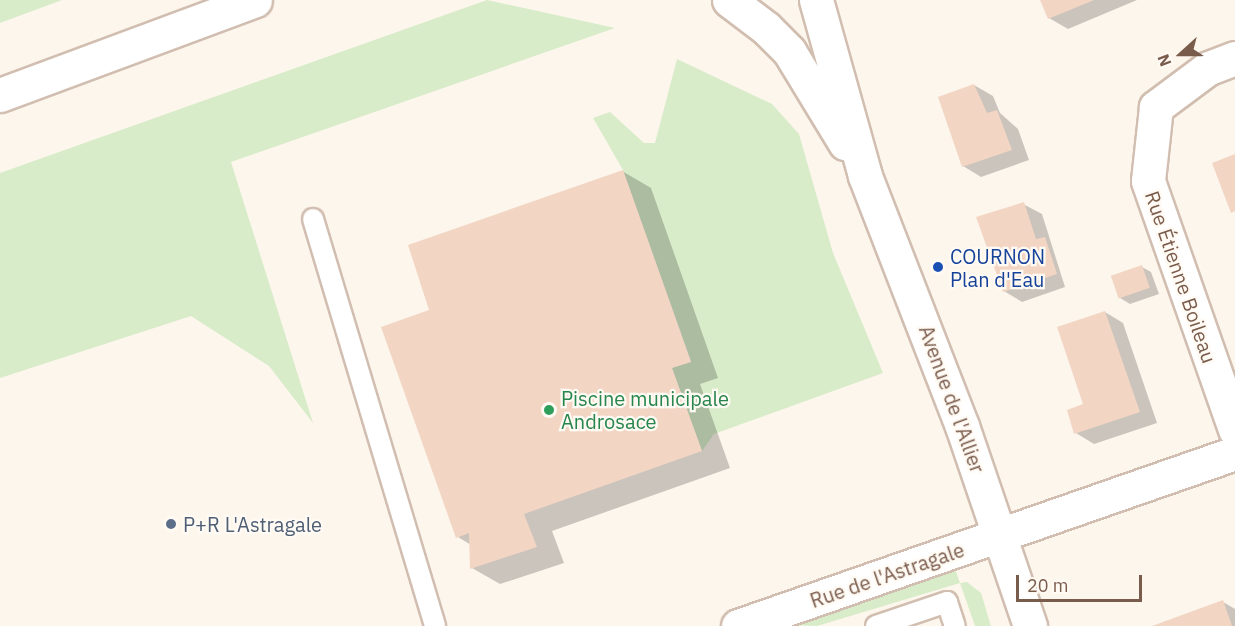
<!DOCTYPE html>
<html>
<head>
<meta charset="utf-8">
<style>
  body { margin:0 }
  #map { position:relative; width:1235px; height:626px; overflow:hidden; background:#fdf6ec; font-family:"IBM Plex Sans",sans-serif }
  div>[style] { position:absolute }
  .green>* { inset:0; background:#d8ecc9 }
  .shadow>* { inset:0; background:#0003 }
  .building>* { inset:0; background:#f3d5c3; transform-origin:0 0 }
  .roads { filter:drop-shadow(2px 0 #d1beb0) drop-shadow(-2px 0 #d1beb0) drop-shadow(0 2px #d1beb0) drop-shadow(0 -2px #d1beb0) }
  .lane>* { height:20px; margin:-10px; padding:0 10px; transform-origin:10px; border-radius:10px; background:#fff }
  .street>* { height:33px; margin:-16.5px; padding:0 16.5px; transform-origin:16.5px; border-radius:16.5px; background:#fff }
  .secondary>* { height:33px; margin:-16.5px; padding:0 16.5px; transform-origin:16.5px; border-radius:16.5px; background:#fff }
  .dots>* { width:16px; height:16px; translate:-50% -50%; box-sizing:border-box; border:3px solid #fffaf3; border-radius:50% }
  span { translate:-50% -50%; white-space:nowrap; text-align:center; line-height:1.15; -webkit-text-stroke:4.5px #fffaf3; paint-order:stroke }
  .transit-label { font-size:20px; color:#164399 }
  .left { translate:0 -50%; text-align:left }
  .street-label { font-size:20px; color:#7a5c4d }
  .leisure-label { font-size:20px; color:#27864d }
  .service-label { font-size:20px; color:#4e5e75 }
  .north { position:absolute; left:1151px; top:24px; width:60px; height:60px; -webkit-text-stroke:4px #fffaf3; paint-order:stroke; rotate:249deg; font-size:16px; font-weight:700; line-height:24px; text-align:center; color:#7a5c4d }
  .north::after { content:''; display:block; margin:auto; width:21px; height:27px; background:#7a5c4d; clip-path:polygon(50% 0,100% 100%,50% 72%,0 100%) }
  .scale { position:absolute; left:1016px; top:575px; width:126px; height:27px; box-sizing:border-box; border:3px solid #7a5c4d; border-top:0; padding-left:8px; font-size:18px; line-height:21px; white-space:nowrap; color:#7a5c4d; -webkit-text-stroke:4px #fffaf3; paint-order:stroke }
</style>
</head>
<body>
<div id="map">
  <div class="green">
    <div style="clip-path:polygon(0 0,62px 0,0 23px)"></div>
    <div style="clip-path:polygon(487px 0,615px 28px,231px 162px,313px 423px,269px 366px,191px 316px,0 378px,0 173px)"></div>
    <div style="clip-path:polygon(677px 59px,772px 104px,799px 134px,833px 253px,883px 373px,714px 434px,702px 451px,672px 368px,691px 361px,623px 170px,593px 118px,610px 112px,644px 143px,655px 143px)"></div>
    <div style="clip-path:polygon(955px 569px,960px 583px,967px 582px,981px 593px,991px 626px,975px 626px,960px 583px,817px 626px,784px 625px)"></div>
  </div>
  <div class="shadow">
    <div style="clip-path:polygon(1041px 0,1137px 0,1068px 29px,1049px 18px)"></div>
    <div style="clip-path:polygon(974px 85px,993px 96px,1000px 113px,1018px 129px,1029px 160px,981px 177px,963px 166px)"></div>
    <div style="clip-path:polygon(622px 171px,651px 188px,718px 378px,700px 384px,730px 468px,552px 531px,564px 563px,500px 584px,472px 568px,471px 545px,458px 537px,431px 311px)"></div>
    <div style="clip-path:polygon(1023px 204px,1042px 214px,1065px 287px,1022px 302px,1004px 291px)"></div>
    <div style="clip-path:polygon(1142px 267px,1151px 272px,1159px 294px,1130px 304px,1120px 298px)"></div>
    <div style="clip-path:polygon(1105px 312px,1123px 323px,1157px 423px,1094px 444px,1076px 433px)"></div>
    <div style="clip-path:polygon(1223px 602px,1235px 609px,1235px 626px,1156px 626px)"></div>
  </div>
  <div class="building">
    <div style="clip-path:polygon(1040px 0,1094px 0,1048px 19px)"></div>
    <div style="clip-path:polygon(974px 84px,987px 113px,997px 110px,1012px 150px,962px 167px,938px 97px)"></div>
    <div style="clip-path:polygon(1235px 154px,1235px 211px,1231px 213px,1212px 163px)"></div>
    <div style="clip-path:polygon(623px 170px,691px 362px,672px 368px,702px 451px,524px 514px,537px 547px,470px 569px,469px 533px,456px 538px,381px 327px,429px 310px,408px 245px)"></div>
    <div style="clip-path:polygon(1024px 202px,1036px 239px,1045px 237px,1057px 274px,1003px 292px,976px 217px)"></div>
    <div style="left:1142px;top:265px;width:24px;height:33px;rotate:71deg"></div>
    <div style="clip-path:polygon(1105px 311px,1140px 412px,1074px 434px,1067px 410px,1083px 404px,1057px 327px)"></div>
    <div style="clip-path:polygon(1223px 600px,1232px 626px,1152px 626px)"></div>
  </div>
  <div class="roads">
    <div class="lane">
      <div style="left:313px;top:219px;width:425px;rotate:73.3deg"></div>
      <div style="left:876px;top:626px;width:75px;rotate:-18.7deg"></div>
      <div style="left:947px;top:602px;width:25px;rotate:72deg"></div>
    </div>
    <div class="street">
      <div style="left:729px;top:0;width:46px;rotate:37.1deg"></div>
      <div style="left:766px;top:28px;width:33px;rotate:45deg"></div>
      <div style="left:789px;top:51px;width:108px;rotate:58.7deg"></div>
      <div style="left:816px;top:0;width:183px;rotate:74.4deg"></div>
      <div style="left:865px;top:176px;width:268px;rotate:68.8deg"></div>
      <div style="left:962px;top:426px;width:211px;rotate:71.2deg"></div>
      <div style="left:1235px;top:58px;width:30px;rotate:159deg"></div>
      <div style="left:1207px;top:69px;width:64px;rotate:143.3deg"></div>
      <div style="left:1156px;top:107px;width:74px;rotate:96.2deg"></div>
      <div style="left:1148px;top:181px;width:264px;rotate:70.7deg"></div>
      <div style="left:738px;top:626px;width:526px;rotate:-19.19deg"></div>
    </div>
    <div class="secondary">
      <div style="left:0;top:95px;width:272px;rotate:-20.4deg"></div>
    </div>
  </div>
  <div class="dots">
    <div style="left:938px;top:267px;background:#1a4fb4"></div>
    <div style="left:549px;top:410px;background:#2e9e5b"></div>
    <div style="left:171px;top:524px;background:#5c6f8a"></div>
  </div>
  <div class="transit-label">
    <span class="left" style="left:950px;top:268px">COURNON<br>Plan d'Eau</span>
  </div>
  <div class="street-label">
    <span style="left:1181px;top:277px;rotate:71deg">Rue Étienne Boileau</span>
    <span style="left:952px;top:399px;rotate:70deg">Avenue de l'Allier</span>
    <span style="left:887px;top:575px;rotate:-19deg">Rue de l'Astragale</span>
  </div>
  <div class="leisure-label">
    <span class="left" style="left:561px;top:410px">Piscine municipale<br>Androsace</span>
  </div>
  <div class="service-label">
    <span class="left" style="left:183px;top:524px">P+R L'Astragale</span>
  </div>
  <div class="north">N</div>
  <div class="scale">20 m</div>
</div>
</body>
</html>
